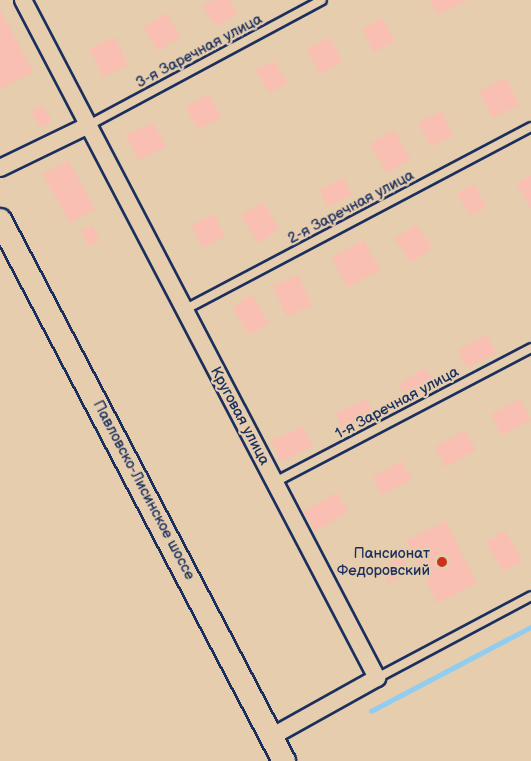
<!DOCTYPE html>
<html>
<head>
<meta charset="utf-8">
<style>
  body { margin:0 }
  #map { position:relative; width:531px; height:761px; overflow:hidden; background:#e5cdad; font-family:"Balsamiq Sans",sans-serif }
  div>[style] { position:absolute }
  .stream>* { height:4.5px; margin:-2.25px; padding:0 2.25px; transform-origin:2.25px; border-radius:2.25px; background:#90cdf1 }
  .building>* { inset:0; background:#fabfb3; transform-origin:0 0 }
  .roads { filter:drop-shadow(2px 0 #1b2f5e) drop-shadow(-2px 0 #1b2f5e) drop-shadow(0 2px #1b2f5e) drop-shadow(0 -2px #1b2f5e) }
  .lane>* { height:8px; margin:-4px; padding:0 4px; transform-origin:4px; border-radius:4px; background:#e5cdad }
  .street>* { height:16px; margin:-8px; padding:0 8px; transform-origin:8px; border-radius:8px; background:#e5cdad }
  .secondary>* { height:22px; margin:-11px; padding:0 11px; transform-origin:11px; border-radius:11px; background:#e5cdad }
  .dots>* { width:16px; height:16px; translate:-50% -50%; box-sizing:border-box; border:3px solid #e5cdad; border-radius:50% }
  span { translate:-50% -50%; white-space:nowrap; text-align:center; line-height:1.15; -webkit-text-stroke:4.5px #e5cdad; paint-order:stroke }
  .street-label { font-size:15px; color:#1b2f5e }
  .poi-label { font-size:15px; color:#1b2f5e }
  .right { translate:-100% -50%; text-align:right }
</style>
</head>
<body>
<div id="map">
  <div class="stream">
    <div style="left:371px;top:711px;width:181px;rotate:-27.7deg"></div>
  </div>
  <div class="building">
    <div style="clip-path:polygon(213px 0,230px 0,237px 14px,216px 27px,202px 6px)"></div>
    <div style="clip-path:polygon(429px 0,468px 0,438px 14px)"></div>
    <div style="clip-path:polygon(0 9px,33px 72px,0 89px)"></div>
    <div style="left:166px;top:13px;width:28px;height:27px;rotate:58deg"></div>
    <div style="left:382px;top:18px;width:27px;height:23px;rotate:62deg"></div>
    <div style="left:115px;top:37px;width:31px;height:28px;rotate:65deg"></div>
    <div style="left:330px;top:37px;width:28px;height:26px;rotate:63deg"></div>
    <div style="clip-path:polygon(274px 61px,288px 83px,270px 93px,255px 70px)"></div>
    <div style="left:506px;top:78px;width:30px;height:30px;rotate:64deg"></div>
    <div style="left:209px;top:94px;width:26px;height:27px;rotate:61deg"></div>
    <div style="left:42px;top:105px;width:19px;height:13px;rotate:58deg"></div>
    <div style="left:441px;top:111px;width:27px;height:26px;rotate:62deg"></div>
    <div style="clip-path:polygon(153px 123px,167px 147px,138px 160px,125px 135px)"></div>
    <div style="left:394px;top:130px;width:34px;height:28px;rotate:60deg"></div>
    <div style="left:68px;top:160px;width:56px;height:29px;rotate:61deg"></div>
    <div style="clip-path:polygon(531px 175px,531px 208px,516px 184px)"></div>
    <div style="left:344px;top:178px;width:19px;height:27px;rotate:65deg"></div>
    <div style="left:474px;top:184px;width:26px;height:19px;rotate:62deg"></div>
    <div style="left:263px;top:202px;width:32px;height:26px;rotate:58deg"></div>
    <div style="left:214px;top:214px;width:25px;height:25px;rotate:64deg"></div>
    <div style="left:416px;top:224px;width:29px;height:26px;rotate:56deg"></div>
    <div style="left:92px;top:225px;width:17px;height:13px;rotate:62deg"></div>
    <div style="left:364px;top:240px;width:34px;height:37px;rotate:62deg"></div>
    <div style="left:298px;top:275px;width:33px;height:28px;rotate:65deg"></div>
    <div style="left:252px;top:295px;width:33px;height:23px;rotate:59deg"></div>
    <div style="left:487px;top:335px;width:20px;height:33px;rotate:63deg"></div>
    <div style="left:425px;top:368px;width:20px;height:31px;rotate:57deg"></div>
    <div style="left:367px;top:399px;width:20px;height:35px;rotate:66deg"></div>
    <div style="left:520px;top:399px;width:24px;height:33px;rotate:62deg"></div>
    <div style="left:303px;top:426px;width:23px;height:35px;rotate:65deg"></div>
    <div style="left:465px;top:430px;width:23px;height:35px;rotate:61deg"></div>
    <div style="left:402px;top:461px;width:21px;height:34px;rotate:62deg"></div>
    <div style="left:337px;top:492px;width:23px;height:39px;rotate:59deg"></div>
    <div style="left:446px;top:521px;width:70px;height:44px;rotate:64deg"></div>
    <div style="left:505px;top:531px;width:34px;height:22px;rotate:60deg"></div>
    <div style="left:403px;top:556px;width:18px;height:25px;rotate:63deg"></div>
  </div>
  <div class="roads">
    <div class="lane">
      <div style="left:89px;top:125px;width:264px;rotate:-28.2deg"></div>
      <div style="left:184px;top:310px;width:392px;rotate:-27.8deg"></div>
      <div style="left:275px;top:482px;width:289px;rotate:-27.6deg"></div>
      <div style="left:377px;top:678px;width:174px;rotate:-28deg"></div>
    </div>
    <div class="street">
      <div style="left:23px;top:0;width:765px;rotate:62.43deg"></div>
      <div style="left:377px;top:678px;width:119px;rotate:150.9deg"></div>
      <div style="left:0;top:168px;width:99px;rotate:-25.8deg"></div>
    </div>
    <div class="secondary">
      <div style="left:0;top:220px;width:611px;rotate:62.3deg"></div>
    </div>
  </div>
  <div class="dots">
    <div style="left:442px;top:562px;background:#c8321e"></div>
  </div>
  <div class="street-label">
    <span style="left:199px;top:51px;rotate:-28deg">3-я Заречная улица</span>
    <span style="left:351px;top:207px;rotate:-28deg">2-я Заречная улица</span>
    <span style="left:397px;top:403px;rotate:-28deg">1-я Заречная улица</span>
    <span style="left:240px;top:416px;rotate:62deg">Круговая улица</span>
    <span style="left:144px;top:490px;rotate:62deg">Павловско-Лисинское шоссе</span>
  </div>
  <div class="poi-label">
    <span class="right" style="left:430px;top:562px">Пансионат<br>Федоровский</span>
  </div>
</div>
</body>
</html>
